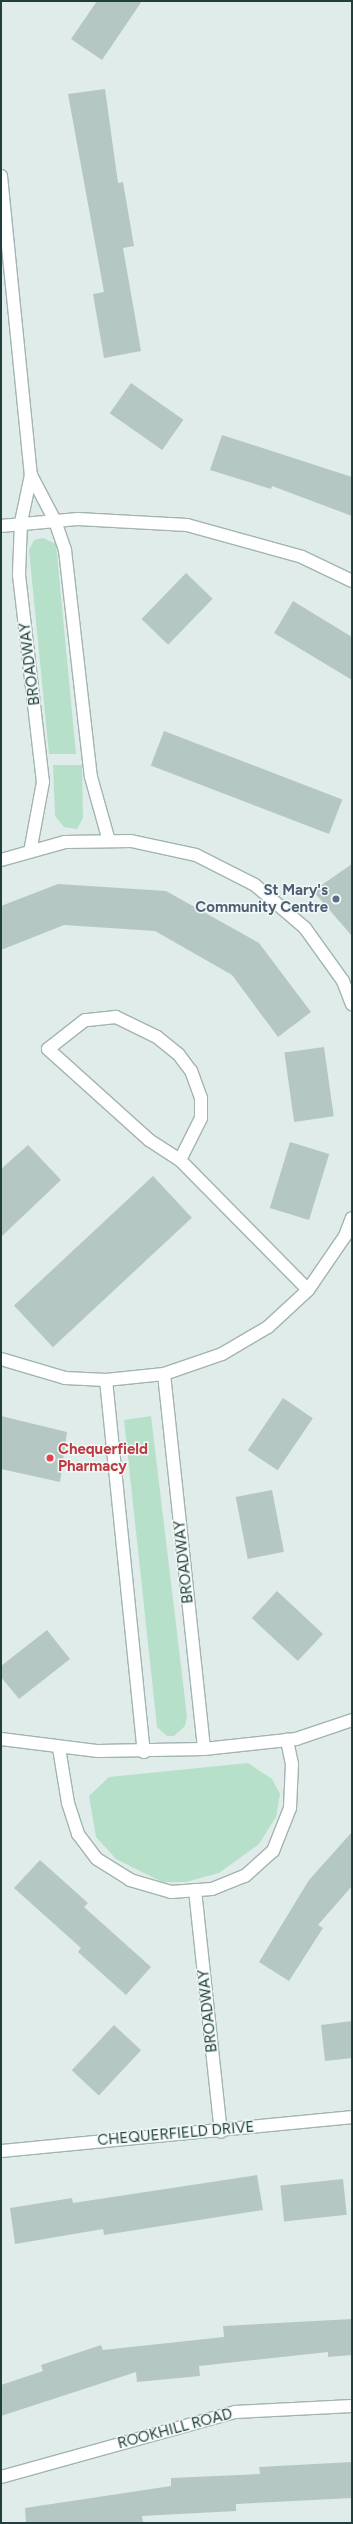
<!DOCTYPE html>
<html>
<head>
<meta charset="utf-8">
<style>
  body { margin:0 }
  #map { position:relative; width:353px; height:2524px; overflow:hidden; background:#e0ece9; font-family:Figtree,sans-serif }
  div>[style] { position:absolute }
  .green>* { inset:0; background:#b7e0ca }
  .building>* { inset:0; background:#b5c7c3; transform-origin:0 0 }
  .roads { filter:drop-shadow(1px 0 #a2b4b2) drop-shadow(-1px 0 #a2b4b2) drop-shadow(0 1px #a2b4b2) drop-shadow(0 -1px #a2b4b2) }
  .minor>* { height:12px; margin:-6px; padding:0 6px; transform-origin:6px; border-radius:6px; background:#fff }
  .dots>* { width:11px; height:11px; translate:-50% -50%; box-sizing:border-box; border:2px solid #f1f9f6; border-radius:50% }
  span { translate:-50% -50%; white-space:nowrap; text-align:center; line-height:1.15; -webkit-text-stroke:3px #f1f9f6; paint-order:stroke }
  .street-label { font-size:15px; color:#1f3e3c }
  .service-label { font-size:15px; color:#4e5e75; font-weight:700 }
  .right { translate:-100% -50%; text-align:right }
  .health-label { font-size:15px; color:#be3a42; font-weight:700 }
  .left { translate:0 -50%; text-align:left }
  .frame { position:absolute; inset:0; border:2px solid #1f3e3c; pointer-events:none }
</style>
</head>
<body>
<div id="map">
  <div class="green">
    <div style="clip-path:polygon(43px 538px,56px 544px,76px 754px,49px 754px,29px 550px,34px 540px)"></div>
    <div style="clip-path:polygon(53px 765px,82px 765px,83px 818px,77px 829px,64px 827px,55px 816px)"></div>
    <div style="clip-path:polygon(151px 1416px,187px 1716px,185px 1726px,174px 1736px,167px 1736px,157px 1727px,124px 1420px)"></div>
    <div style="clip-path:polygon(248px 1763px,272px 1779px,280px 1794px,276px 1817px,259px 1844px,219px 1873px,186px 1882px,162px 1882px,116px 1859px,96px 1837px,89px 1796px,109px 1777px)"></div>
  </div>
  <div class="building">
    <div style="clip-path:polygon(97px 1px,142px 1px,102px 60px,71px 39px)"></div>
    <div style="clip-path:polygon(105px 89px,118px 183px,123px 182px,134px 246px,123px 248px,141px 351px,104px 358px,93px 294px,104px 292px,68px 94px)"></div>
    <div style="left:131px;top:383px;width:64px;height:37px;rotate:35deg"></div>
    <div style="clip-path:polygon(222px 435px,352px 477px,352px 516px,272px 486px,271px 489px,210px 470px)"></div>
    <div style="left:186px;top:573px;width:37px;height:64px;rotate:44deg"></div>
    <div style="clip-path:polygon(293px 601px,352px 637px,352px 680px,274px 633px)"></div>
    <div style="left:164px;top:731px;width:191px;height:37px;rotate:21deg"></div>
    <div style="clip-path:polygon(352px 864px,352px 936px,313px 891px)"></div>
    <div style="clip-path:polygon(58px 884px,166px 891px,259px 943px,311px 1012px,278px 1037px,232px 975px,155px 931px,64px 925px,1px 950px,1px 906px)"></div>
    <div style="left:324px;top:1047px;width:70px;height:40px;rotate:82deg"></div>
    <div style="left:290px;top:1142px;width:41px;height:69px;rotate:17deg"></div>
    <div style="clip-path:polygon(28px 1145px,61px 1180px,1px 1237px,1px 1169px)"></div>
    <div style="left:153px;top:1176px;width:57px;height:190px;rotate:47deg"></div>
    <div style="left:283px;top:1398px;width:36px;height:63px;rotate:34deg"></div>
    <div style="clip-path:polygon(1px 1416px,67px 1432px,60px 1482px,1px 1469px)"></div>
    <div style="left:272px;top:1490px;width:63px;height:37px;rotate:79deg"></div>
    <div style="left:277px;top:1591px;width:63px;height:37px;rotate:43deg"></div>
    <div style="clip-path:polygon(47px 1630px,70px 1659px,19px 1699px,1px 1677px,1px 1666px)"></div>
    <div style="clip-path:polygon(352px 1832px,352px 1886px,318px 1925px,323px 1928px,289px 1981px,259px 1962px,309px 1880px)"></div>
    <div style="clip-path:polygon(40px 1860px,88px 1903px,84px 1907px,151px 1967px,126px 1995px,78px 1952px,81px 1948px,14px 1888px)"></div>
    <div style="clip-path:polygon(352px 2021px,352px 2058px,325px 2061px,321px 2025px)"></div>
    <div style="left:114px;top:2025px;width:37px;height:62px;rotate:43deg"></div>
    <div style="clip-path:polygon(257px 2175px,263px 2210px,104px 2235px,103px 2229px,15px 2244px,10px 2208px,72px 2198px,73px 2203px)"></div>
    <div style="left:343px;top:2179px;width:36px;height:63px;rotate:84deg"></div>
    <div style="clip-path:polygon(352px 2319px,352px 2355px,328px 2357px,328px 2352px,199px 2366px,200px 2376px,137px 2382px,136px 2372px,1px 2416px,1px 2385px,43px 2371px,41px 2365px,101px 2345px,103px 2350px,224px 2337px,223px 2326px)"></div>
    <div style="clip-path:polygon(352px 2462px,352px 2498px,236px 2504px,236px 2511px,142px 2516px,143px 2523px,26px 2523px,25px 2508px,171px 2486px,171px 2478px,260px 2474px,259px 2467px)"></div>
  </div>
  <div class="roads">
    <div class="minor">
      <div style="left:1px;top:176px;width:301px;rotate:84.3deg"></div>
      <div style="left:31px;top:475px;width:48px;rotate:102deg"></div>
      <div style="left:21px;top:522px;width:53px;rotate:92.2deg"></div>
      <div style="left:19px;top:575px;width:208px;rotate:83.4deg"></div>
      <div style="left:43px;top:782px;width:71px;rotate:100.5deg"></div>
      <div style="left:31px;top:475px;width:52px;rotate:62.4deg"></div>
      <div style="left:55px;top:521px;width:31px;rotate:71deg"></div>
      <div style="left:65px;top:550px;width:228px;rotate:83.5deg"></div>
      <div style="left:91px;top:777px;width:66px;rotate:74.3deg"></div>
      <div style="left:1px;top:526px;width:77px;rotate:-5.2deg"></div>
      <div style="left:78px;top:519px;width:109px;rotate:3.2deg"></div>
      <div style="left:187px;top:525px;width:119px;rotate:15.5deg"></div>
      <div style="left:302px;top:557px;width:55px;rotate:25.6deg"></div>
      <div style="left:1px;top:860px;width:66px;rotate:-15.7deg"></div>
      <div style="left:65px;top:842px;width:66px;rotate:-0.9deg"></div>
      <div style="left:131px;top:841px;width:66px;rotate:12.2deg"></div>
      <div style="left:196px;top:855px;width:66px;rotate:27deg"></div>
      <div style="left:255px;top:885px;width:66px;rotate:40.7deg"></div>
      <div style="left:305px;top:928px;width:65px;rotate:54.4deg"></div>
      <div style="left:343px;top:981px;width:25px;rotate:69deg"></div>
      <div style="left:180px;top:1160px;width:47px;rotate:-63.4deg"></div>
      <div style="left:201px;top:1118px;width:20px;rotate:-90deg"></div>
      <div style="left:201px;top:1098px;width:29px;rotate:-110deg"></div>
      <div style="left:191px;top:1071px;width:21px;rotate:-127deg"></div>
      <div style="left:178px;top:1054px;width:27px;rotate:-141deg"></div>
      <div style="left:157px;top:1037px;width:46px;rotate:-154deg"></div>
      <div style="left:116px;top:1017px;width:31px;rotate:174deg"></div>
      <div style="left:85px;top:1020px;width:47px;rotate:141.9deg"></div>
      <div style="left:48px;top:1049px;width:136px;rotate:42deg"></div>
      <div style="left:149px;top:1140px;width:37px;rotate:33deg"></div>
      <div style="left:180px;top:1160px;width:182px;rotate:45.4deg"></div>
      <div style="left:1px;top:1359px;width:67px;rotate:16.5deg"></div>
      <div style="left:65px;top:1378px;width:41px;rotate:2.8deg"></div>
      <div style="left:106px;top:1380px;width:58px;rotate:-5.9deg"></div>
      <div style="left:164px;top:1374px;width:61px;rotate:-19deg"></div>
      <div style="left:222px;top:1354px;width:53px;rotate:-30.4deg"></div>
      <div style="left:268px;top:1327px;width:54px;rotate:-42.8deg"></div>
      <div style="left:308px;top:1290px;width:65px;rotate:-55.6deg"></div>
      <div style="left:345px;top:1236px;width:19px;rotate:-69deg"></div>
      <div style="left:164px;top:1374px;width:377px;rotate:83.9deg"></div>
      <div style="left:106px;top:1380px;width:374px;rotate:84.2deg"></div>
      <div style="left:1px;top:1739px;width:98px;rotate:7.1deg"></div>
      <div style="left:98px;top:1751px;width:106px;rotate:-1.1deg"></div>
      <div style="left:204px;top:1749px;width:93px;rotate:-6.2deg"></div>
      <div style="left:296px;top:1739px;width:59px;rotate:-18.7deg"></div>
      <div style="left:59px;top:1748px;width:56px;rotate:80.7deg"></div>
      <div style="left:68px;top:1803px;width:33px;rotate:72deg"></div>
      <div style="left:78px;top:1834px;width:31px;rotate:53deg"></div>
      <div style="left:97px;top:1859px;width:39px;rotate:32deg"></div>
      <div style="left:130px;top:1880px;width:43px;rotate:16.3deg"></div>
      <div style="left:171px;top:1892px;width:41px;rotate:-4.2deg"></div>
      <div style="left:212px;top:1889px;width:35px;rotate:-22deg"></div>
      <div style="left:245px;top:1876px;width:38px;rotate:-42deg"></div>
      <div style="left:273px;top:1851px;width:46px;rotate:-68.4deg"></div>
      <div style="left:290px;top:1808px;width:44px;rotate:-87.4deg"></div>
      <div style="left:292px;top:1764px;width:25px;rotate:-102deg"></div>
      <div style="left:195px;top:1890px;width:243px;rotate:83.9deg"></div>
      <div style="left:1px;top:2151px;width:353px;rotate:-5.5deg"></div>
      <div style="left:1px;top:2477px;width:243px;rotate:-15.5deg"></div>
      <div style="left:235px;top:2412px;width:117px;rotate:-2.9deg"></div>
    </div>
  </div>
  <div class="dots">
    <div style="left:336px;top:899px;background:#5c6f8a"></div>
    <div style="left:50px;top:1458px;background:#e0444e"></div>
  </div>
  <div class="street-label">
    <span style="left:30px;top:664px;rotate:-97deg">BROADWAY</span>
    <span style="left:184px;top:1562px;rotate:-96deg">BROADWAY</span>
    <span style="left:208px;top:2011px;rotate:-96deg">BROADWAY</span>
    <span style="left:176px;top:2134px;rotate:-5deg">CHEQUERFIELD DRIVE</span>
    <span style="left:175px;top:2429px;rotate:-15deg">ROOKHILL ROAD</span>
  </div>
  <div class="service-label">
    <span class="right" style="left:328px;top:899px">St Mary's<br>Community Centre</span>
  </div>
  <div class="health-label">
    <span class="left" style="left:58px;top:1458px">Chequerfield<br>Pharmacy</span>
  </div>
  <div class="frame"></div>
</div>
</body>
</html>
